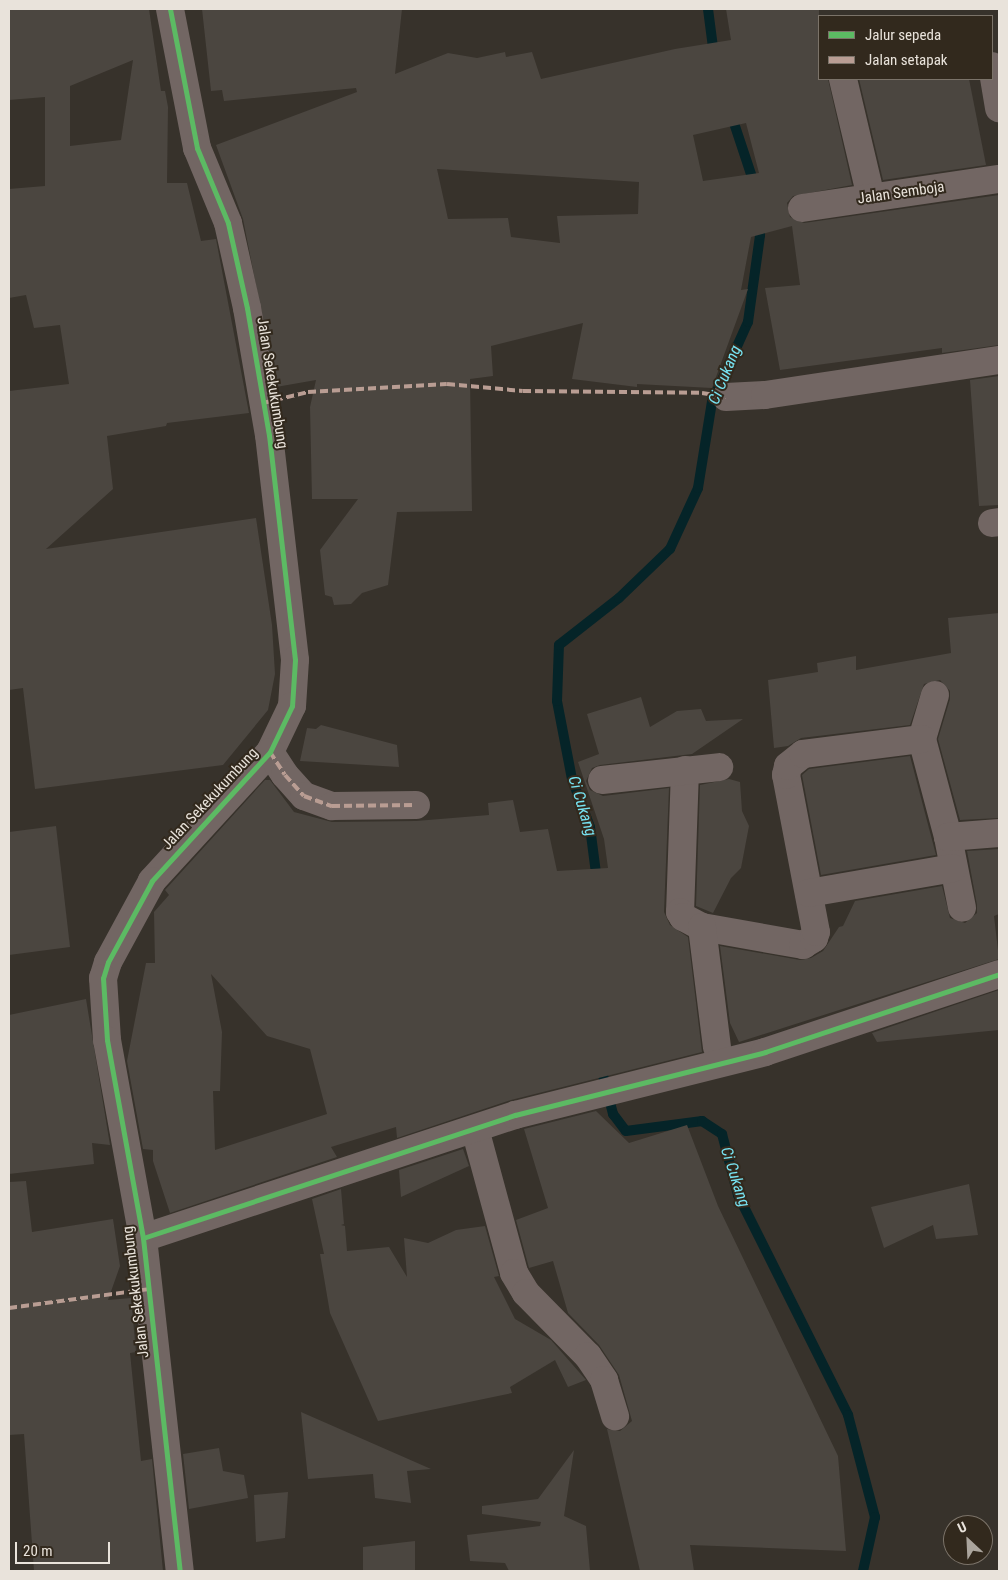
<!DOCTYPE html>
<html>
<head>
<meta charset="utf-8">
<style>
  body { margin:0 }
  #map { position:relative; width:1008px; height:1580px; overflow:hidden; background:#37322b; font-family:"Roboto Condensed",sans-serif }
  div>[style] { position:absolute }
  .stream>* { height:10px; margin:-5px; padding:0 5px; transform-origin:5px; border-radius:5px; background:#052428 }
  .building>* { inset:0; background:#4b4640 }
  .minor>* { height:28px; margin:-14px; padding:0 14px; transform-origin:14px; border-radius:14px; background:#726663 }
  .quiet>* { height:4px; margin-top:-2px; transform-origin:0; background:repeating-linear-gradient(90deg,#b99d93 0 8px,transparent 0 12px) }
  .cycleway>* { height:5px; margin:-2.5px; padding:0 2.5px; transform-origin:2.5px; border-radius:2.5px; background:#5cba63 }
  span { translate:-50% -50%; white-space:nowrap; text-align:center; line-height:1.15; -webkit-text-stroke:4px #32291d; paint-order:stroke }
  .street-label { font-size:15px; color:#e9e3db }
  .water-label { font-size:16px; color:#77e3f2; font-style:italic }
  .frame { position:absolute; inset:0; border:10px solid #e9e3db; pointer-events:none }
  .legend { position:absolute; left:818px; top:15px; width:175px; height:65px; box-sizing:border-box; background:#32291d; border:1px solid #7b7369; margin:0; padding:6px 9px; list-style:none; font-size:15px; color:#e9e3db }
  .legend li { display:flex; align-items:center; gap:10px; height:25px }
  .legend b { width:25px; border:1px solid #7b7369 }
  .north { position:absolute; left:943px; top:1515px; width:50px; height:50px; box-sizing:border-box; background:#32291d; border:1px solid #7b7369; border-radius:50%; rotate:335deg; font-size:14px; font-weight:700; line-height:20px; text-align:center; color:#e9e3db }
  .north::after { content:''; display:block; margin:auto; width:18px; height:22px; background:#aba59d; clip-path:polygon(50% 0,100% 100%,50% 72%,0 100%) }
  .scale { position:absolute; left:15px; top:1542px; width:95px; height:22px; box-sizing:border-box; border:2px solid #e9e3db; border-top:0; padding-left:6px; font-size:15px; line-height:18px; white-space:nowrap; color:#e9e3db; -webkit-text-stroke:4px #32291d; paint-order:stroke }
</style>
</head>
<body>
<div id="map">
  <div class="stream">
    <div style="left:708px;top:9px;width:46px;rotate:82.6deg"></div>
    <div style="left:731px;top:114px;width:76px;rotate:71.6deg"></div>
    <div style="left:597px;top:881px;width:54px;rotate:-97.4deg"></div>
    <div style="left:590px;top:827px;width:51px;rotate:-110.6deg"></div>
    <div style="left:572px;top:779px;width:79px;rotate:-100.9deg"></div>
    <div style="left:557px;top:701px;width:56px;rotate:-88deg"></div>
    <div style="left:559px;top:645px;width:76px;rotate:-38.1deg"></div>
    <div style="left:619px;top:598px;width:71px;rotate:-43.9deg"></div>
    <div style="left:670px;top:549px;width:67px;rotate:-65.3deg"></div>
    <div style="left:698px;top:488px;width:87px;rotate:-80.8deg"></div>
    <div style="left:712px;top:402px;width:88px;rotate:-65.8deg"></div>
    <div style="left:748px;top:322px;width:88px;rotate:-82.1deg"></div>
    <div style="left:760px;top:235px;width:13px;rotate:-94deg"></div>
    <div style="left:600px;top:1064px;width:52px;rotate:75.4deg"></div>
    <div style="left:613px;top:1114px;width:21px;rotate:53deg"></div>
    <div style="left:626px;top:1131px;width:77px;rotate:-7.5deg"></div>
    <div style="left:702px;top:1121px;width:24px;rotate:33deg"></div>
    <div style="left:722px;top:1134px;width:63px;rotate:75.3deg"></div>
    <div style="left:738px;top:1195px;width:246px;rotate:63.4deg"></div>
    <div style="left:848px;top:1415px;width:106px;rotate:75.2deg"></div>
    <div style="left:875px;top:1517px;width:55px;rotate:102.5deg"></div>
  </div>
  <div class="building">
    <div style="clip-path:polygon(evenodd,9px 9px,149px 9px,161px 91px,165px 91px,168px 107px,167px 183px,187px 183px,201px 241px,216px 239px,249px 413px,167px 423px,166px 426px,107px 436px,113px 489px,46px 549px,256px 518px,272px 625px,275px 674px,268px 710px,223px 765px,35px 789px,23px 688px,9px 690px,9px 391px,69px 384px,60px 325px,34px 328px,26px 295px,9px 298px,9px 189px,45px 186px,45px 97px,9px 100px,9px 9px,133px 60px,121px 140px,70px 146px,70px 86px,133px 60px)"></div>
    <div style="clip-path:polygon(evenodd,202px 9px,402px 9px,395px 74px,448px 53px,477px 58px,505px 52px,506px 57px,532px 52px,541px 79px,675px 49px,731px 40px,726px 9px,819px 9px,819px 79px,828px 79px,852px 185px,793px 196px,787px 203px,790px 217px,804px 223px,999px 195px,999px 345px,942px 353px,942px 348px,780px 370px,765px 288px,800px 285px,792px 226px,751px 237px,741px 290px,748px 289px,712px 388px,637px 384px,637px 387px,572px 379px,583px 323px,491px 346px,493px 376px,470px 379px,472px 511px,397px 512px,388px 585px,362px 593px,351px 604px,334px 605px,332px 597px,325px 595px,320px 550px,358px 499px,312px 499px,310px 407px,316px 380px,276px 387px,243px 219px,216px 145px,357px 92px,356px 88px,224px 101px,222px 90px,211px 91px,202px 9px,746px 123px,759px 173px,703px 181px,693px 135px,746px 123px,202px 9px,437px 169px,639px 182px,638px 214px,557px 216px,560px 243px,511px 237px,508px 218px,448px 219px,437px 169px)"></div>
    <div style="clip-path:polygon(859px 79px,969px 79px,986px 165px,883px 180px)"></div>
    <div style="clip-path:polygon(999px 376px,999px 505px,979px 506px,970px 380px)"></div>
    <div style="clip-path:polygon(999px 613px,999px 818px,960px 820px,938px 739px,950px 699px,950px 691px,940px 680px,924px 684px,910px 725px,801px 738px,788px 746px,774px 748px,768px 680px,818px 672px,817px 663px,856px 656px,856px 670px,951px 653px,948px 618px)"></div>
    <div style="clip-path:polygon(evenodd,641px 697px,650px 727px,677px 711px,701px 709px,706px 721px,743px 719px,692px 754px,600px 765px,592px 768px,586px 781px,590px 790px,603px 796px,669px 788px,664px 912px,670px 925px,688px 937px,702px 1052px,511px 1100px,397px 1138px,396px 1127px,331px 1147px,337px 1157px,170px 1213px,153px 1161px,153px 1150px,143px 1149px,127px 1061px,146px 963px,155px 963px,154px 912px,169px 895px,165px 890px,265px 780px,270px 780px,294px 812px,332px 822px,416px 821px,489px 815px,488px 803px,513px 800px,520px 832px,548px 829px,557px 871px,608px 868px,604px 839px,578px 762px,599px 754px,587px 714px,641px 697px,211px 974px,267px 1036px,310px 1049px,327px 1114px,215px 1150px,213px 1091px,220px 1091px,222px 1032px,211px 974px)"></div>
    <div style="clip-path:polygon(321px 725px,397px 745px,399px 767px,300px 761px,307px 728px,316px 729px)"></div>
    <div style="clip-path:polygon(910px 756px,936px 855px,821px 875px,802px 775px,809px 769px)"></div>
    <div style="clip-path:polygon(729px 779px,740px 782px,742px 811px,749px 826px,741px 868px,731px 878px,713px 913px,696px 906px,700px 785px)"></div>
    <div style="clip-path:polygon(56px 826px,70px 947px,9px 955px,9px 832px)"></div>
    <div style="clip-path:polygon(999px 849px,999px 914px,994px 916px,999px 959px,739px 1042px,730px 1023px,720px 946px,800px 960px,811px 958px,823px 951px,839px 927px,843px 926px,855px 901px,942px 886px,950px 918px,965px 923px,977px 913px,977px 905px,967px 851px)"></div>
    <div style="clip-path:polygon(999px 990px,999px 1030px,877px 1042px,872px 1033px)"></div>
    <div style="clip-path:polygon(86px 999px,110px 1145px,92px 1143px,94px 1164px,9px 1174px,9px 1015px)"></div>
    <div style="clip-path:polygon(596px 1111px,629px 1143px,687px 1125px,718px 1206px,838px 1456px,846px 1551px,690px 1545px,694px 1571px,640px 1571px,607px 1429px,620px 1431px,632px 1421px,619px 1375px,599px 1345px,568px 1313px,553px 1261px,529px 1268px,516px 1220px,548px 1208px,524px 1129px)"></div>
    <div style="clip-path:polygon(463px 1149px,469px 1166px,401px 1197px,399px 1170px)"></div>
    <div style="clip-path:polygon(26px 1181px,32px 1232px,113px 1219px,120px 1266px,108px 1300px,131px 1298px,136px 1352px,130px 1353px,141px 1461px,152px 1459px,163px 1571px,34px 1571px,24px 1434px,9px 1435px,9px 1182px)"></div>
    <div style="clip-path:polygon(969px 1184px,978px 1235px,936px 1239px,933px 1225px,884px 1248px,871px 1207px)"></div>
    <div style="clip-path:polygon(341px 1189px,344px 1224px,341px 1225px,345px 1226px,347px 1251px,389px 1247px,407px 1277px,404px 1238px,428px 1243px,456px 1230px,485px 1226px,499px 1276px,494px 1277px,515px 1319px,551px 1340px,586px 1380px,568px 1387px,555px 1360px,510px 1387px,512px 1393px,378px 1421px,330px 1313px,320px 1254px,324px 1254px,312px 1199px)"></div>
    <div style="clip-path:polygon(301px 1412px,431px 1469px,407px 1471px,411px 1503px,375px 1498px,373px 1474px,308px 1479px)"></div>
    <div style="clip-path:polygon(219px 1448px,223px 1471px,244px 1475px,248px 1498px,189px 1509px,183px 1454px)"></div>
    <div style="clip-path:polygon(574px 1450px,564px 1516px,586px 1526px,590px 1571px,509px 1571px,505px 1563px,470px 1561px,467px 1535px,540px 1526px,541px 1522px,482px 1514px,482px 1506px,538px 1499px)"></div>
    <div style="clip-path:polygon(288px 1492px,285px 1538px,256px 1542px,254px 1495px)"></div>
    <div style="clip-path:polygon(415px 1541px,415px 1571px,363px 1571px,363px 1547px)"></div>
  </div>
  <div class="minor">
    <div style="left:170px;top:9px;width:142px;rotate:79deg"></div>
    <div style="left:197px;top:148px;width:81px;rotate:67.5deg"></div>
    <div style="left:228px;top:223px;width:87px;rotate:77.4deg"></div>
    <div style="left:247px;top:308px;width:129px;rotate:80.2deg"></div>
    <div style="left:269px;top:435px;width:226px;rotate:83.4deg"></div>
    <div style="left:295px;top:660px;width:46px;rotate:93.7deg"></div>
    <div style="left:292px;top:706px;width:51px;rotate:115.6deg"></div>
    <div style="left:270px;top:752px;width:175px;rotate:132.5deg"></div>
    <div style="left:152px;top:881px;width:92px;rotate:118.5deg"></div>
    <div style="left:108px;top:962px;width:17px;rotate:107deg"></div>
    <div style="left:103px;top:978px;width:62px;rotate:86.3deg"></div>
    <div style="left:107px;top:1040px;width:201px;rotate:79.7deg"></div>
    <div style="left:143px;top:1238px;width:335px;rotate:83.7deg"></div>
    <div style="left:992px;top:66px;width:43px;rotate:80.5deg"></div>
    <div style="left:843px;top:79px;width:121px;rotate:76.7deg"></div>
    <div style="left:802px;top:208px;width:199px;rotate:-8.4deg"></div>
    <div style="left:726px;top:397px;width:39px;rotate:-3deg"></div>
    <div style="left:765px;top:395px;width:237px;rotate:-8.5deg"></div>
    <div style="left:992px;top:523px;width:7px;rotate:-8deg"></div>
    <div style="left:935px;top:695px;width:46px;rotate:106.5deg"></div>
    <div style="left:922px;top:739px;width:101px;rotate:75.1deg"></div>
    <div style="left:948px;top:837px;width:72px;rotate:78.8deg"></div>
    <div style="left:270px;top:752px;width:27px;rotate:57deg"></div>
    <div style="left:285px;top:775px;width:28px;rotate:48deg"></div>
    <div style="left:304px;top:796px;width:30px;rotate:20deg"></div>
    <div style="left:332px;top:806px;width:84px;rotate:-0.7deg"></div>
    <div style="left:685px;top:770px;width:142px;rotate:92deg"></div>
    <div style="left:680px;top:912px;width:6px;rotate:59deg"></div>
    <div style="left:683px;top:917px;width:21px;rotate:28deg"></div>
    <div style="left:702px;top:927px;width:103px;rotate:10.1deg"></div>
    <div style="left:803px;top:945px;width:13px;rotate:-32deg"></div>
    <div style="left:814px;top:938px;width:6px;rotate:-72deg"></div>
    <div style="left:816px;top:932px;width:160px;rotate:-100.8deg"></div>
    <div style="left:786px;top:775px;width:9px;rotate:-77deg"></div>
    <div style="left:788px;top:766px;width:19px;rotate:-39deg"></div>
    <div style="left:803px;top:754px;width:120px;rotate:-7.2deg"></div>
    <div style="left:602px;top:780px;width:118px;rotate:-6.3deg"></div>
    <div style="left:948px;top:837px;width:51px;rotate:-4.5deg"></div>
    <div style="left:809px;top:893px;width:146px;rotate:-9.8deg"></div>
    <div style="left:702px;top:927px;width:121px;rotate:82.9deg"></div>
    <div style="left:475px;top:1129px;width:149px;rotate:74.8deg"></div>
    <div style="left:514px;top:1273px;width:23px;rotate:59deg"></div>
    <div style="left:526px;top:1293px;width:88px;rotate:45.5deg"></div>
    <div style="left:588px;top:1356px;width:29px;rotate:56deg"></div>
    <div style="left:604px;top:1380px;width:38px;rotate:73deg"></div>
    <div style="left:143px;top:1238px;width:392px;rotate:-18.3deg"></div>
    <div style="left:515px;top:1115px;width:258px;rotate:-14.1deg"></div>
    <div style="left:765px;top:1052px;width:247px;rotate:-18.4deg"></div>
  </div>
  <div class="quiet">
    <div style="left:263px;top:403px;width:46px;rotate:-13.7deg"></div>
    <div style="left:308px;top:392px;width:139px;rotate:-3.3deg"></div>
    <div style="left:447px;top:384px;width:76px;rotate:5.3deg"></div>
    <div style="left:523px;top:391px;width:179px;rotate:0.6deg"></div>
    <div style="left:702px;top:393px;width:24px;rotate:9deg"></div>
    <div style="left:270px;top:752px;width:27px;rotate:57deg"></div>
    <div style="left:285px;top:775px;width:28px;rotate:48deg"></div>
    <div style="left:304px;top:796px;width:30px;rotate:20deg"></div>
    <div style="left:332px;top:806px;width:84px;rotate:-0.7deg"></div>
    <div style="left:9px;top:1308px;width:141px;rotate:-7.7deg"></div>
  </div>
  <div class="cycleway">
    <div style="left:170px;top:9px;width:142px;rotate:79deg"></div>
    <div style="left:197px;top:148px;width:81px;rotate:67.5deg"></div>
    <div style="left:228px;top:223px;width:87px;rotate:77.4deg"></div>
    <div style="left:247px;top:308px;width:129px;rotate:80.2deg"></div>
    <div style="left:269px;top:435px;width:226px;rotate:83.4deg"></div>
    <div style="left:295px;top:660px;width:46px;rotate:93.7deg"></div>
    <div style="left:292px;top:706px;width:51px;rotate:115.6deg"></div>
    <div style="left:270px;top:752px;width:175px;rotate:132.5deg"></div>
    <div style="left:152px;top:881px;width:92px;rotate:118.5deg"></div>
    <div style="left:108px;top:962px;width:17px;rotate:107deg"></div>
    <div style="left:103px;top:978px;width:62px;rotate:86.3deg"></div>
    <div style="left:107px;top:1040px;width:201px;rotate:79.7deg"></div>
    <div style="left:143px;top:1238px;width:335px;rotate:83.7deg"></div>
    <div style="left:143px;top:1238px;width:392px;rotate:-18.3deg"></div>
    <div style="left:515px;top:1115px;width:258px;rotate:-14.1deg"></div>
    <div style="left:765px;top:1052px;width:247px;rotate:-18.4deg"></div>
  </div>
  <div class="street-label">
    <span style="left:901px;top:193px;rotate:-8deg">Jalan Semboja</span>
    <span style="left:272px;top:383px;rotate:81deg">Jalan Sekekukumbung</span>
    <span style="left:210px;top:799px;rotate:-47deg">Jalan Sekekukumbung</span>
    <span style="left:136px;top:1292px;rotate:-97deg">Jalan Sekekukumbung</span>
  </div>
  <div class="water-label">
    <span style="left:725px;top:375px;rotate:-68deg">Ci Cukang</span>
    <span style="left:582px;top:806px;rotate:73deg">Ci Cukang</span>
    <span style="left:735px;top:1177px;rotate:72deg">Ci Cukang</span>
  </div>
  <div class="frame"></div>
  <ul class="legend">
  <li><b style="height:6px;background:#5cba63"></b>Jalur sepeda</li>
  <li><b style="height:6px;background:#b99d93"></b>Jalan setapak</li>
  </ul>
  <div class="north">U</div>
  <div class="scale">20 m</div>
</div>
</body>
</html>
